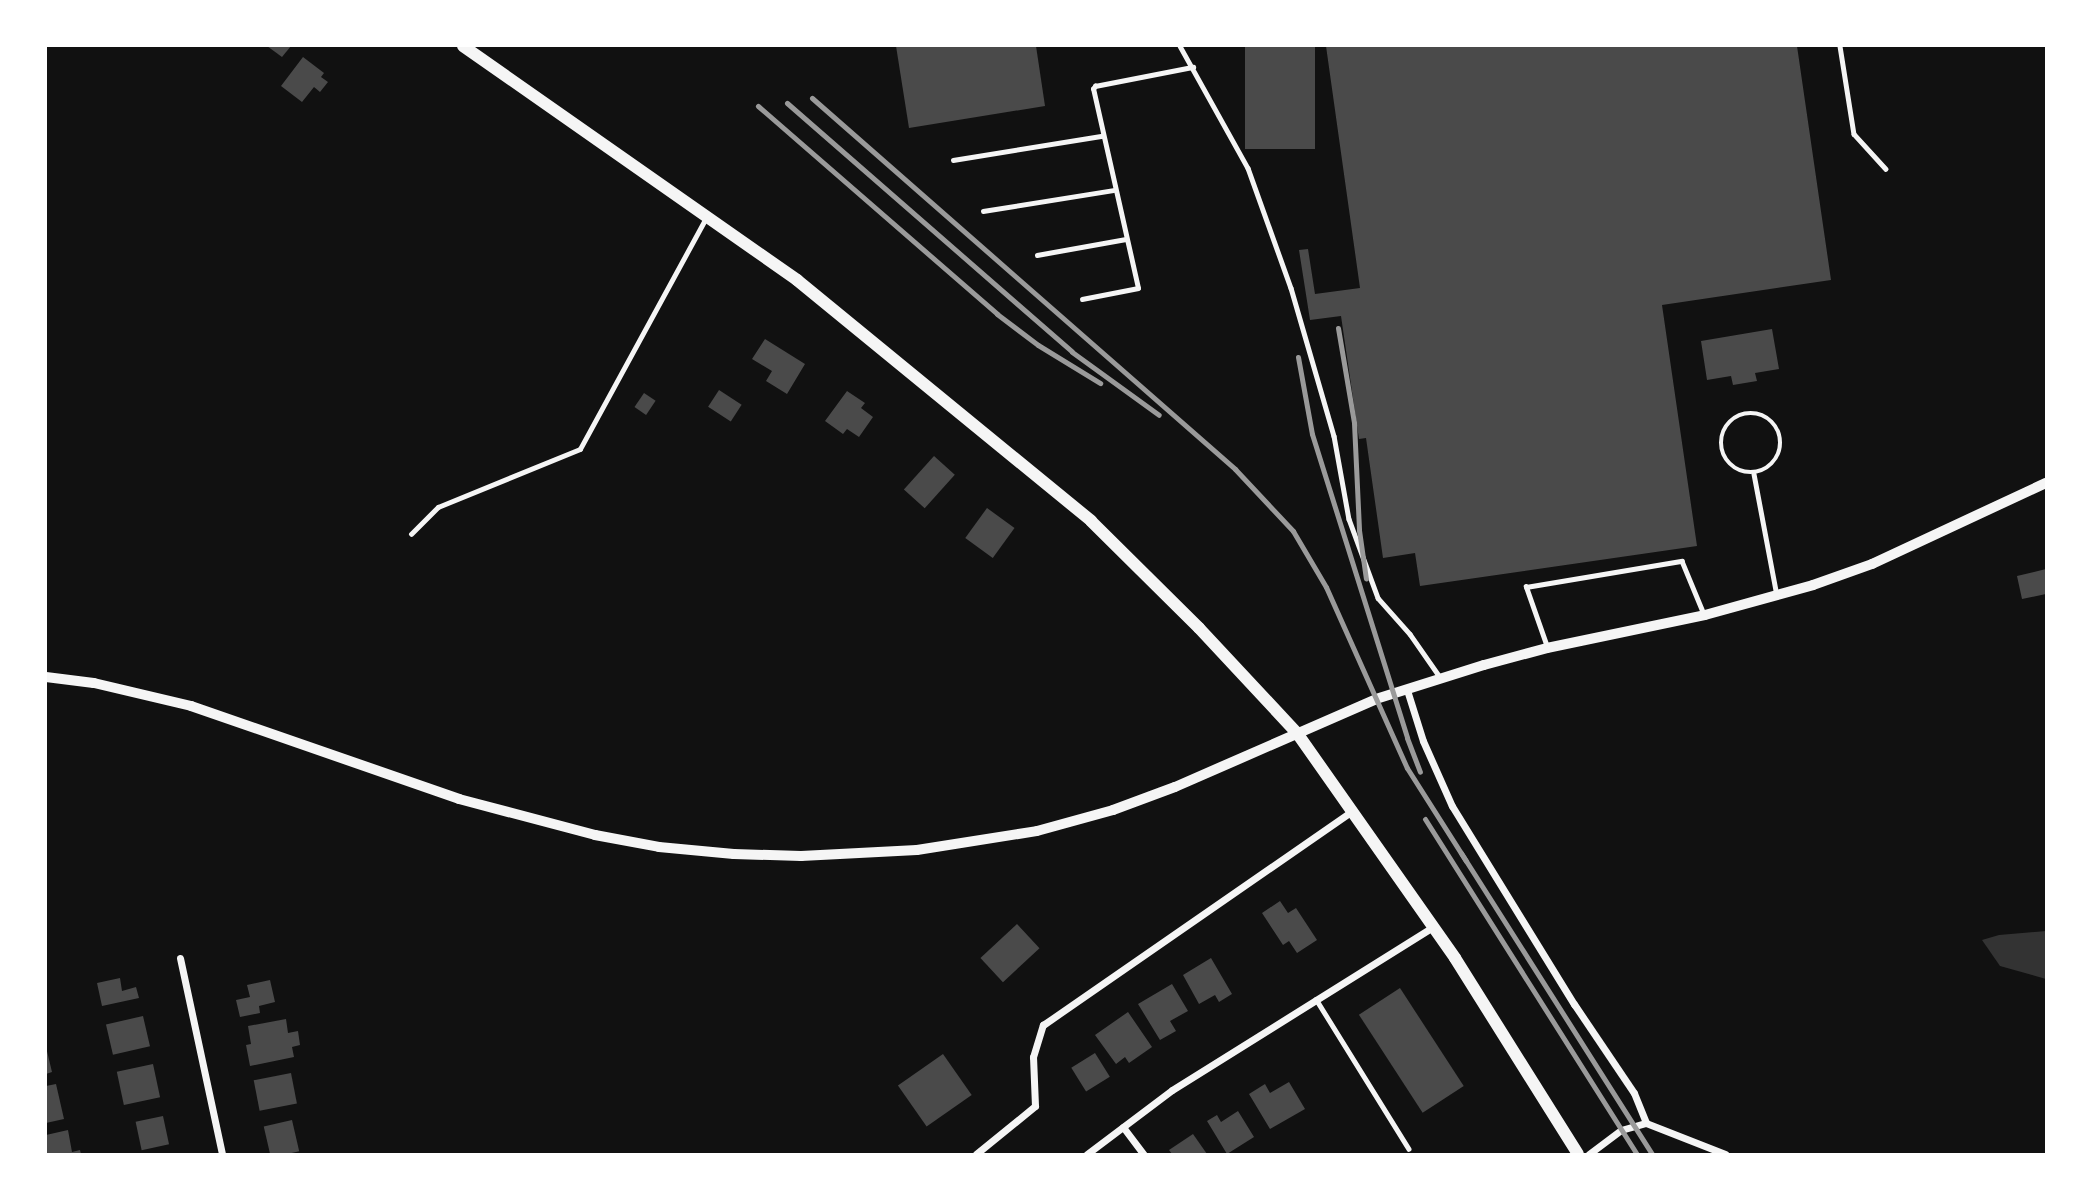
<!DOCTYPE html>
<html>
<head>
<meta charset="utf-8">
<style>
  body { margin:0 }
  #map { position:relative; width:2092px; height:1200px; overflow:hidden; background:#111; font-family:"Times New Roman",serif }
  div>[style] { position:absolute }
  .water>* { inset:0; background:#333 }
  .building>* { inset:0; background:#4a4a4a; transform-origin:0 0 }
  .service>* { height:4.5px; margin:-2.25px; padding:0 2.25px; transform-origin:2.25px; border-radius:2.25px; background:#f5f5f5 }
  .service>.ring { margin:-2.25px; padding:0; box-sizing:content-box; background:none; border:4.5px solid #f5f5f5; border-radius:50% }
  .minor>* { height:7px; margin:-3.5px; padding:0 3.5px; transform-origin:3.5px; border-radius:3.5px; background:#f5f5f5 }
  .tertiary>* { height:10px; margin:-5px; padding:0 5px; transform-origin:5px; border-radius:5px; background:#f5f5f5 }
  .primary>* { height:12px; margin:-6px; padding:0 6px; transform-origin:6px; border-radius:6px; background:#f5f5f5 }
  .rail>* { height:5px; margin:-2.5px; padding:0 2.5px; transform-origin:2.5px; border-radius:2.5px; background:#9a9a9a }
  span { translate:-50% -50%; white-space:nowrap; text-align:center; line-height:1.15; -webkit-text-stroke:6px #fff; paint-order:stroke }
  .frame { position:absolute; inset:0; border:47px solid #fff; pointer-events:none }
</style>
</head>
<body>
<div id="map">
  <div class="water">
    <div style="clip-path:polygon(2046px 931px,2046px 979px,2000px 966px,1982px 940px,1999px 935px)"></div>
  </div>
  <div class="building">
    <div style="clip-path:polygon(267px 46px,291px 46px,282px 57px)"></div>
    <div style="clip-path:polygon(896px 46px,1036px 46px,1045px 106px,909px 128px)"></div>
    <div style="left:1245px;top:46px;width:70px;height:103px"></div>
    <div style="clip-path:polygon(1326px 46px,1797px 46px,1831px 280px,1662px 305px,1697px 546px,1420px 586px,1415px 553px,1383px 558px,1366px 438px,1359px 439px,1341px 316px,1310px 320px,1299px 250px,1308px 249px,1315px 294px,1360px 288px)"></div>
    <div style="clip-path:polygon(303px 57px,324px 73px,321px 77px,328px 82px,320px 92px,314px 87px,302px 102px,281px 86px)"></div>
    <div style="clip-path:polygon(1772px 329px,1779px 369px,1755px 373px,1757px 381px,1733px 385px,1731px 376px,1707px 380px,1701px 341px)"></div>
    <div style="clip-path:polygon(765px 339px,805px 364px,787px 394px,766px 381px,772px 371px,752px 359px)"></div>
    <div style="left:719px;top:390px;width:27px;height:20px;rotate:33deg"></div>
    <div style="clip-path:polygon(847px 391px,865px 403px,861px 408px,873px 417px,859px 437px,847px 429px,843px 434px,825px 421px)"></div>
    <div style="left:644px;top:393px;width:14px;height:17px;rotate:34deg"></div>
    <div style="left:934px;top:456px;width:28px;height:45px;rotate:42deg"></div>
    <div style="left:987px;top:508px;width:34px;height:37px;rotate:36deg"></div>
    <div style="clip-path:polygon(2046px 569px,2046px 594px,2022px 599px,2017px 576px)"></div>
    <div style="clip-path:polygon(1280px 901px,1288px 913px,1296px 908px,1317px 940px,1297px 953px,1289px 941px,1283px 945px,1262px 913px)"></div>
    <div style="left:1017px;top:924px;width:33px;height:50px;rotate:47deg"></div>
    <div style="clip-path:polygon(1211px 958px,1232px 994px,1219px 1002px,1215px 995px,1199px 1004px,1183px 975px)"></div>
    <div style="clip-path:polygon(120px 978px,122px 991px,136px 987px,139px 998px,102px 1006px,97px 983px)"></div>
    <div style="clip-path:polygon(270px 980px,275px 1002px,259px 1006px,260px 1013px,240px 1017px,236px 1000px,250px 997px,247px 985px)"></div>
    <div style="clip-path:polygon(1172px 984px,1188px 1011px,1170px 1021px,1176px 1031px,1160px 1040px,1138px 1004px)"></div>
    <div style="left:1400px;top:988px;width:117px;height:49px;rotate:57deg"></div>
    <div style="clip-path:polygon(1128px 1012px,1152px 1047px,1129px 1063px,1125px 1057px,1116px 1064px,1095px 1035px)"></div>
    <div style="left:143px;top:1016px;width:31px;height:38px;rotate:77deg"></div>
    <div style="clip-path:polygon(286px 1019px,288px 1033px,298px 1031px,300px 1045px,292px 1047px,294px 1057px,250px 1066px,246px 1045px,251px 1044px,248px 1026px)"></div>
    <div style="clip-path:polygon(46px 1047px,52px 1072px,46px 1074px)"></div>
    <div style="left:1095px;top:1053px;width:28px;height:28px;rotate:58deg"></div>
    <div style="left:943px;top:1054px;width:50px;height:55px;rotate:55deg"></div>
    <div style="left:153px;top:1064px;width:34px;height:37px;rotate:78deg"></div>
    <div style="left:291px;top:1073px;width:31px;height:38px;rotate:79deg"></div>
    <div style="clip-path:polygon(1289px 1082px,1305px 1109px,1270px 1129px,1249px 1094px,1265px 1084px,1270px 1093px)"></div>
    <div style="clip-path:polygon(56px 1084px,64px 1119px,46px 1123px,46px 1086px)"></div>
    <div style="clip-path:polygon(1238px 1111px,1254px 1137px,1227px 1154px,1207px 1121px,1217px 1115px,1221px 1122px)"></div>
    <div style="left:163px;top:1116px;width:29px;height:28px;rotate:78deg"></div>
    <div style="left:292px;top:1120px;width:32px;height:29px;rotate:77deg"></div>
    <div style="clip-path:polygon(68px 1130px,72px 1152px,80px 1150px,81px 1154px,46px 1154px,46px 1135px)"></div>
    <div style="clip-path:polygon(1193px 1134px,1207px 1154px,1172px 1154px,1169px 1150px)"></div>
  </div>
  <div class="service">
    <div style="left:1180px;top:46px;width:140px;rotate:60.9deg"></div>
    <div style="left:1248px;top:168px;width:127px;rotate:70.3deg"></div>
    <div style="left:1291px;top:288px;width:154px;rotate:73.8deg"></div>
    <div style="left:1334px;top:436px;width:84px;rotate:79.8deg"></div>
    <div style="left:1349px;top:519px;width:84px;rotate:69.8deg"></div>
    <div style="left:1378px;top:598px;width:48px;rotate:48.4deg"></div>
    <div style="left:1410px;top:634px;width:52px;rotate:55.1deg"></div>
    <div style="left:1840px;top:46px;width:89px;rotate:81deg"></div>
    <div style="left:1854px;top:134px;width:47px;rotate:47.6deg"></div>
    <div style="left:953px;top:160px;width:151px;rotate:-9.2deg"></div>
    <div style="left:983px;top:211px;width:133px;rotate:-9.1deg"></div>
    <div style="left:1037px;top:255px;width:90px;rotate:-10.2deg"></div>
    <div style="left:1082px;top:299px;width:57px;rotate:-11.1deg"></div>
    <div style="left:1138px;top:288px;width:204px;rotate:-102.7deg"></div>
    <div style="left:1093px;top:89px;width:4px;rotate:-56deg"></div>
    <div style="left:1095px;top:86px;width:100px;rotate:-11deg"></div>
    <div class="ring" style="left:1721px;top:413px;width:55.5px;height:55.5px"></div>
    <div style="left:1754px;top:474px;width:124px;rotate:79.3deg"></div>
    <div style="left:411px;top:534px;width:38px;rotate:-45deg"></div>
    <div style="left:438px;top:507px;width:153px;rotate:-22.2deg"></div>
    <div style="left:580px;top:449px;width:263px;rotate:-61.4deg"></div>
    <div style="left:1547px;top:647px;width:64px;rotate:-109.3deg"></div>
    <div style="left:1526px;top:587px;width:158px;rotate:-9.5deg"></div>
    <div style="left:1682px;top:561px;width:57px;rotate:67.5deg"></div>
    <div style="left:1316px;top:999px;width:176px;rotate:58.2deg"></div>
  </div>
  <div class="minor">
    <div style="left:1407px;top:690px;width:53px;rotate:72.6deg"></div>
    <div style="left:1423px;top:741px;width:71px;rotate:66deg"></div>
    <div style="left:1452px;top:806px;width:233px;rotate:58.4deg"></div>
    <div style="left:1574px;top:1004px;width:107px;rotate:56deg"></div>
    <div style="left:1634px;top:1093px;width:32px;rotate:68deg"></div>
    <div style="left:180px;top:958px;width:200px;rotate:77.9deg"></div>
    <div style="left:1123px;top:1127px;width:34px;rotate:53deg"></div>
    <div style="left:976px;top:1154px;width:76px;rotate:-39.1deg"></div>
    <div style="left:1035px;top:1106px;width:49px;rotate:-92.3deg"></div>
    <div style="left:1033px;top:1057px;width:34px;rotate:-73deg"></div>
    <div style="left:1043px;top:1025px;width:374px;rotate:-34.7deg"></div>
    <div style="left:1087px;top:1154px;width:106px;rotate:-37deg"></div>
    <div style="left:1172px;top:1090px;width:308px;rotate:-32deg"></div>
    <div style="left:1589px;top:1154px;width:40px;rotate:-37deg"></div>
    <div style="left:1621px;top:1130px;width:26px;rotate:-16deg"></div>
    <div style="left:1646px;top:1123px;width:85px;rotate:21.4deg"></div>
  </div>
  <div class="tertiary">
    <div style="left:46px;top:677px;width:48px;rotate:7.1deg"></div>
    <div style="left:94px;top:683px;width:100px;rotate:13.3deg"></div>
    <div style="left:191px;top:706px;width:284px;rotate:19.1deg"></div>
    <div style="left:459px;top:799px;width:141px;rotate:14.8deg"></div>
    <div style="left:595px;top:835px;width:65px;rotate:10.6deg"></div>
    <div style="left:659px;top:847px;width:75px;rotate:5.3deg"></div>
    <div style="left:734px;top:854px;width:67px;rotate:1.7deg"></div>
    <div style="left:801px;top:856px;width:116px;rotate:-3deg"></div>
    <div style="left:917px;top:850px;width:121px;rotate:-9deg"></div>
    <div style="left:1037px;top:831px;width:79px;rotate:-15.4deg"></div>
    <div style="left:1113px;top:810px;width:66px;rotate:-20.4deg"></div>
    <div style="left:1175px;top:787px;width:219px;rotate:-23.6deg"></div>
    <div style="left:1376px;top:699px;width:113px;rotate:-17.5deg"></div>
    <div style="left:1484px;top:665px;width:65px;rotate:-15.1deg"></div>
    <div style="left:1547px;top:648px;width:161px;rotate:-11.8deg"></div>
    <div style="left:1705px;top:615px;width:112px;rotate:-15.5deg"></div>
    <div style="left:1813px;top:585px;width:63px;rotate:-19.6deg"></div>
    <div style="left:1872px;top:564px;width:192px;rotate:-25deg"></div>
  </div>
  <div class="primary">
    <div style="left:463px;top:46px;width:408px;rotate:35deg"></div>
    <div style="left:797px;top:280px;width:380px;rotate:39.3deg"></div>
    <div style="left:1091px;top:521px;width:152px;rotate:44.7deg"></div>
    <div style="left:1199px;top:628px;width:144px;rotate:47deg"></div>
    <div style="left:1297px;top:733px;width:275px;rotate:54.9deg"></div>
    <div style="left:1455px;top:958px;width:231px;rotate:57.9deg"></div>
  </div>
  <div class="rail">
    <div style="left:812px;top:98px;width:563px;rotate:41.25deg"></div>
    <div style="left:1235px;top:469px;width:85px;rotate:46.9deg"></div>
    <div style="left:1293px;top:531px;width:65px;rotate:59.5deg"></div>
    <div style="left:1326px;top:587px;width:198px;rotate:65.9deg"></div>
    <div style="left:1407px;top:768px;width:110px;rotate:57.6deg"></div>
    <div style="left:787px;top:103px;width:378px;rotate:41.1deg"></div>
    <div style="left:1072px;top:352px;width:107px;rotate:35.9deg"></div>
    <div style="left:758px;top:106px;width:317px;rotate:41deg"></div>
    <div style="left:997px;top:314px;width:51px;rotate:37.1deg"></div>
    <div style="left:1038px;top:345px;width:73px;rotate:31.5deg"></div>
    <div style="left:1338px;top:328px;width:96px;rotate:80.4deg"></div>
    <div style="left:1354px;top:423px;width:107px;rotate:87.3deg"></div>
    <div style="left:1359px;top:530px;width:49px;rotate:81.9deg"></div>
    <div style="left:1298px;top:357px;width:78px;rotate:79.7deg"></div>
    <div style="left:1312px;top:434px;width:318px;rotate:72.6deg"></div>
    <div style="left:1407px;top:738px;width:36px;rotate:69deg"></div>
    <div style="left:1425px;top:819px;width:396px;rotate:57.7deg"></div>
    <div style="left:1461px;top:853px;width:356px;rotate:57.6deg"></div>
  </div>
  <div class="frame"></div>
</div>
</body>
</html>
